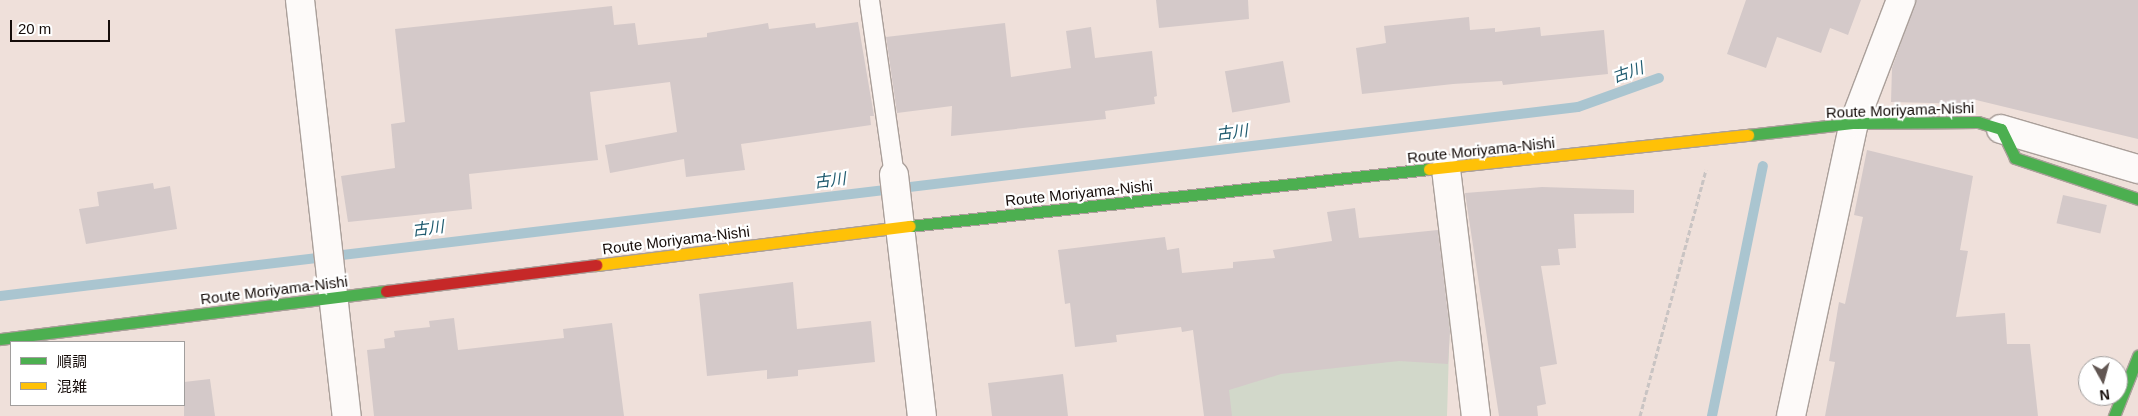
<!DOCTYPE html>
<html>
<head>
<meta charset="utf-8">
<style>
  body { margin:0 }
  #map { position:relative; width:2138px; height:416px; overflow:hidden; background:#efe0da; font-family:Arial,"Noto Sans JP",sans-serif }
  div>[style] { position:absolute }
  .green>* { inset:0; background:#d2d8ca }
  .stream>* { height:10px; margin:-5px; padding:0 5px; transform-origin:5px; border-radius:5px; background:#aac5d0 }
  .building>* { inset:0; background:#d4c9c9; transform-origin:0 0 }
  .path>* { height:3px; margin-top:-1.5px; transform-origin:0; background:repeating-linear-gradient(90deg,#c9c4c3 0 5px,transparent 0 7.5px) }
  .roads { filter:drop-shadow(1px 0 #aa9f9a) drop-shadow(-1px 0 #aa9f9a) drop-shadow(0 1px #aa9f9a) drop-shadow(0 -1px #aa9f9a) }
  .lane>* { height:19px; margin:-9.5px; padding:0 9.5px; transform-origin:9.5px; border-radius:9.5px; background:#fdfaf9 }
  .street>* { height:28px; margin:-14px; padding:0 14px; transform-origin:14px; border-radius:14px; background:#fdfaf9 }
  .fast>* { height:11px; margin:-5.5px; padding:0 5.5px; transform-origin:5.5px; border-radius:5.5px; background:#4caf50 }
  .slow>* { height:11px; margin:-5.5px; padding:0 5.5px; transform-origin:5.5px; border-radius:5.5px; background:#ffc107 }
  .jam>* { height:11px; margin:-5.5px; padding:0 5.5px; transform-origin:5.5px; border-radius:5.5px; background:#c62828 }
  span { translate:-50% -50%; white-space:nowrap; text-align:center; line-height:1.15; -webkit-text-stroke:4.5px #fff; paint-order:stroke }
  .street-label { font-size:15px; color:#150c09 }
  .water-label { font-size:16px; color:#215c70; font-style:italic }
  .legend { position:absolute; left:10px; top:341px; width:175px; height:65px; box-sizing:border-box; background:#fff; border:1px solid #a19e9d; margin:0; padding:6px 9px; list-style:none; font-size:15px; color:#150c09 }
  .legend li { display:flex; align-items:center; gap:10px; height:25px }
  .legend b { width:25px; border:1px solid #a19e9d }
  .north { position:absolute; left:2078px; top:356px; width:50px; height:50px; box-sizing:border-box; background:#fff; border:1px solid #a19e9d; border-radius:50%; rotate:173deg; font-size:14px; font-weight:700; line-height:20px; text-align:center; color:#150c09 }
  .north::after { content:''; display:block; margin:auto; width:18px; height:22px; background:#615652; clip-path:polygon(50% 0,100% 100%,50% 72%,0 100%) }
  .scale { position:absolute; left:10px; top:20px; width:100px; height:22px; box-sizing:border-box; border:2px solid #150c09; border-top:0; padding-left:6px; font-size:15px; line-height:18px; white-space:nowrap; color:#150c09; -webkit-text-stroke:4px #fff; paint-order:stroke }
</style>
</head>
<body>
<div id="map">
  <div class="green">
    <div style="clip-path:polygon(1401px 310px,1450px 316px,1447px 416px,1231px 416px,1222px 342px)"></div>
  </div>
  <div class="stream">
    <div style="left:0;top:296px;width:1589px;rotate:-6.83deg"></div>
    <div style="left:1578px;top:107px;width:86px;rotate:-19.7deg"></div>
    <div style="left:1712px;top:416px;width:255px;rotate:-78.5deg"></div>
  </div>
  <div class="building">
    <div style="clip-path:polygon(1156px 0,1248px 0,1249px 19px,1159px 28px)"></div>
    <div style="clip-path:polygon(1746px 0,1861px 0,1848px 35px,1830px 28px,1821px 53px,1777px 37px,1766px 68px,1727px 54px)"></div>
    <div style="clip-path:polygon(1916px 0,2138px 0,2138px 139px,1972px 99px,1972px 104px,1891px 102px,1892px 68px)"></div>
    <div style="clip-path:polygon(612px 6px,614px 25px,635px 23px,638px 45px,707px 37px,707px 33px,768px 23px,769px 29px,815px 23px,816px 28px,858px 22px,874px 116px,870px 116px,871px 125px,741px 144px,745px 170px,686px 177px,684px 159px,610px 173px,605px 145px,677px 132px,670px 82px,590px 92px,598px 160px,469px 174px,472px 209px,348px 222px,341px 176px,395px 168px,391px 124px,405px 122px,395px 29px)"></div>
    <div style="clip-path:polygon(1469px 17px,1470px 30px,1495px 28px,1495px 32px,1540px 27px,1541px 36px,1604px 30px,1608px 74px,1503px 85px,1502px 81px,1453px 84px,1362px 94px,1356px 48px,1386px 43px,1384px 26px)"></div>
    <div style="clip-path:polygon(1005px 23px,1011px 77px,1071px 68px,1066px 31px,1091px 27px,1095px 58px,1152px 51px,1157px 96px,1154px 97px,1155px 104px,1105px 111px,1106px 119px,951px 136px,952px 106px,897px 113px,886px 37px)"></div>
    <div style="left:1283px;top:61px;width:42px;height:59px;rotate:80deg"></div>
    <div style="clip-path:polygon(1867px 150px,1973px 176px,1960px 250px,1968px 251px,1956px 317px,2005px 313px,2007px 344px,2030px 344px,2038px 416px,1825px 416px,1835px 362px,1829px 361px,1839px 302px,1845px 304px,1863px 217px,1854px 215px)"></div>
    <div style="clip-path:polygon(153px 183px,154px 189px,170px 186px,177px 229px,86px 244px,79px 209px,99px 206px,97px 192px)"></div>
    <div style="clip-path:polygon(1542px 187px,1634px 190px,1634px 213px,1574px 214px,1576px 248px,1558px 249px,1560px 265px,1541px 266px,1557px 364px,1540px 367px,1546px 404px,1537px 406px,1538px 416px,1499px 416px,1465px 193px)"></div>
    <div style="left:2063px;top:195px;width:45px;height:29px;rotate:13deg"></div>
    <div style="clip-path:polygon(1355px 208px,1359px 238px,1438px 230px,1450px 331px,1448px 364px,1399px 361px,1281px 374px,1229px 390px,1232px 416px,1204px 416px,1193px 330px,1182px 332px,1181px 327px,1116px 335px,1117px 342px,1075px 347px,1070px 303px,1065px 304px,1058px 250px,1165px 237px,1167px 250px,1179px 248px,1182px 273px,1233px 268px,1233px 262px,1275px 258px,1273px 250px,1332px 241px,1327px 212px)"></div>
    <div style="clip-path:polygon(793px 282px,797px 329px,871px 321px,875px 362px,798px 370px,798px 376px,767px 379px,767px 370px,707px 376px,699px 294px)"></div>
    <div style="clip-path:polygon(454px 318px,458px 350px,564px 338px,563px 329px,612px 323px,624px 416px,374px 416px,367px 350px,385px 348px,384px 339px,395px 337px,394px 331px,430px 327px,429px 321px)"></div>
    <div style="clip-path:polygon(1063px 374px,1068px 416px,992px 416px,988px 383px)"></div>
    <div style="clip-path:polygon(210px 379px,215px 416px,184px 416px,184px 382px)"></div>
  </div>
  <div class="path">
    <div style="left:1640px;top:416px;width:255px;rotate:-75deg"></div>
  </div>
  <div class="roads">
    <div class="lane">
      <div style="left:869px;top:0;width:177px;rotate:81.9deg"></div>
    </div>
    <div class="street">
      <div style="left:300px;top:0;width:419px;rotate:83.6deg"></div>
      <div style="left:2001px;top:129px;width:143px;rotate:16.3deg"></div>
      <div style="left:1446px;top:169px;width:249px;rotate:83.1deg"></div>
      <div style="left:894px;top:175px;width:243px;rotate:83.4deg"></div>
      <div style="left:1791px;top:416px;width:300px;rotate:-77.9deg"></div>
      <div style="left:1854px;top:123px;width:132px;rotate:-69.1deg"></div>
    </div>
    <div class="fast">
      <div style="left:1748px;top:135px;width:107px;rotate:-6.5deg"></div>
      <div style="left:1854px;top:123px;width:124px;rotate:-0.5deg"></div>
      <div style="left:1978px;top:122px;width:24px;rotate:17deg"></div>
      <div style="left:2001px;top:129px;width:32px;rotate:64deg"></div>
      <div style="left:2015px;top:158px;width:130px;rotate:18.4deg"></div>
      <div style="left:910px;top:226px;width:522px;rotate:-6.27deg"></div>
      <div style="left:0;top:339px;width:389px;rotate:-7.1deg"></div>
      <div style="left:2114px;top:416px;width:65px;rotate:-68.2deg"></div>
    </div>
    <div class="slow">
      <div style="left:1429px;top:169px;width:321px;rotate:-6.1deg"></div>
      <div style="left:596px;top:265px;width:316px;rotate:-7.1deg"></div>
    </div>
    <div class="jam">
      <div style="left:386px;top:291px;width:212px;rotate:-7.1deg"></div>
    </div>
  </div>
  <div class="street-label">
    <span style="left:1900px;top:110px;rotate:-2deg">Route Moriyama-Nishi</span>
    <span style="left:1481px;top:150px;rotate:-6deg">Route Moriyama-Nishi</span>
    <span style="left:1079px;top:193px;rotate:-6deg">Route Moriyama-Nishi</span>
    <span style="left:676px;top:240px;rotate:-7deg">Route Moriyama-Nishi</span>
    <span style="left:274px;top:290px;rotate:-7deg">Route Moriyama-Nishi</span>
  </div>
  <div class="water-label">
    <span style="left:1628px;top:73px;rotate:-19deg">古川</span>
    <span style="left:1232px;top:133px;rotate:-7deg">古川</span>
    <span style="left:830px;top:181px;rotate:-7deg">古川</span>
    <span style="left:428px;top:229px;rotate:-7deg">古川</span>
  </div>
  <ul class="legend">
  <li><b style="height:6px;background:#4caf50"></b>順調</li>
  <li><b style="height:6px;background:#ffc107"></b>混雑</li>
  </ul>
  <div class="north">N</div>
  <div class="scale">20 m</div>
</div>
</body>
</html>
